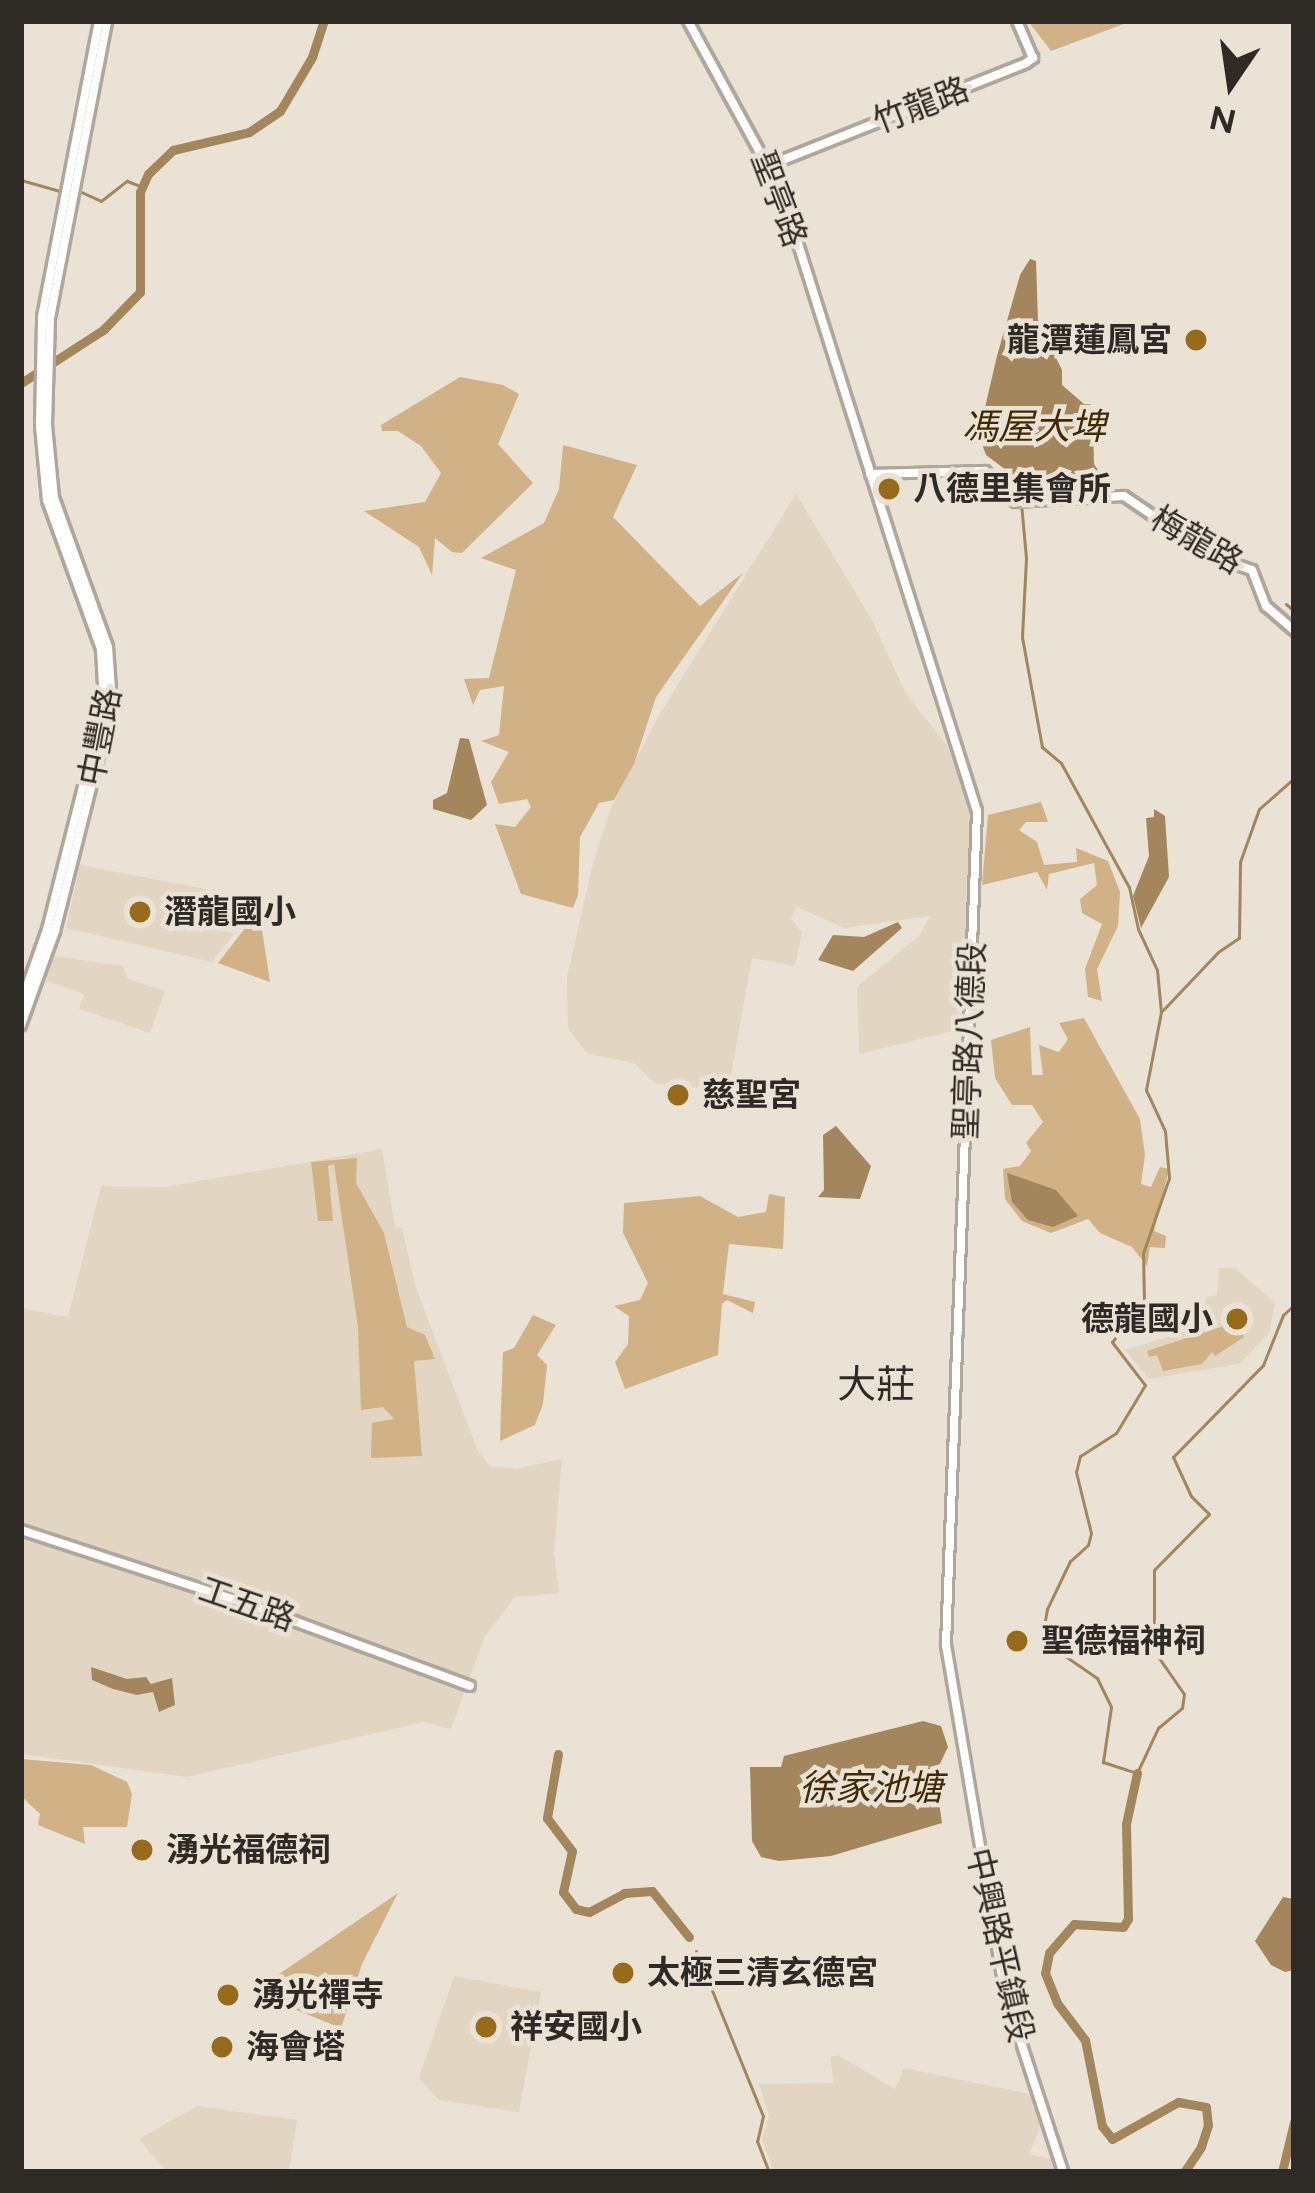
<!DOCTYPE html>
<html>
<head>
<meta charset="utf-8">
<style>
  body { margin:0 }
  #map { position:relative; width:1315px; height:2193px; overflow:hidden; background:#eae2d5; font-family:Figtree,"Noto Sans TC",sans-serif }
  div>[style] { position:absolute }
  .built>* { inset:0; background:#e2d6c3 }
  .green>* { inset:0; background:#d0b286 }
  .water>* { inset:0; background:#a3865b }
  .stream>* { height:3px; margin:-1.5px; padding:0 1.5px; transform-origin:1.5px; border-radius:1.5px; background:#a3865b }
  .river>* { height:9px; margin:-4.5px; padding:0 4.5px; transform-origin:4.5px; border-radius:4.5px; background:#a3865b }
  .roads { filter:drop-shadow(3px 0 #afa79b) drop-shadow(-3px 0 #afa79b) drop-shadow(0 3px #afa79b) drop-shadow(0 -3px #afa79b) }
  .secondary>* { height:8px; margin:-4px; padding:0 4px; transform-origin:4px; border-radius:4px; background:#fff }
  .dots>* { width:33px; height:33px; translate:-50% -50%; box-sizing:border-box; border:6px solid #eae2d5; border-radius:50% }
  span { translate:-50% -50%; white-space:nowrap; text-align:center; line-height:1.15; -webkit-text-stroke:9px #eae2d5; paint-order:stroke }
  .street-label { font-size:33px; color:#2e2a26 }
  .poi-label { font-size:33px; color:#2e2a26; font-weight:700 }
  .right { translate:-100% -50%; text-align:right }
  .left { translate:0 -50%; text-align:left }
  .water-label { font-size:36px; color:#3f2a04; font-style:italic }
  .quarter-label { font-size:39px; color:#2e2a26 }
  .frame { position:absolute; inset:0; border:24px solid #2e2a26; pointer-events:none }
  .north { position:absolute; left:1171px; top:24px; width:120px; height:120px; -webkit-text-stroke:9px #eae2d5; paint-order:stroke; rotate:193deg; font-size:33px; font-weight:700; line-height:48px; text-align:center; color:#2e2a26 }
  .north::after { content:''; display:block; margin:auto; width:42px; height:54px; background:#2e2a26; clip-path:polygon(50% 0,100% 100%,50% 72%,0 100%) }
</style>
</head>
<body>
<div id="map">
  <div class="built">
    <div style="clip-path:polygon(796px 494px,872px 620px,906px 694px,947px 745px,967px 799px,973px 823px,964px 1028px,859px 1054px,857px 987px,919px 936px,930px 916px,844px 928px,797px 907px,791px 919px,802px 932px,795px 966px,752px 958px,728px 1091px,655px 1083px,634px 1063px,588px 1054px,568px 1029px,567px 977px,594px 859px,612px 805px,659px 715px)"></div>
    <div style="clip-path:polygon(80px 865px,216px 891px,208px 926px,234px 934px,212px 962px,66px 928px)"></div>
    <div style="clip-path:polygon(54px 956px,123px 966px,128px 979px,165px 991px,150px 1033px,79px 1009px,84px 994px,46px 981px)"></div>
    <div style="clip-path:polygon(382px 1149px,395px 1227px,402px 1228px,416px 1288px,478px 1451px,490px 1466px,516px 1469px,562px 1459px,554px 1553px,559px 1593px,515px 1597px,484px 1638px,451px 1729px,423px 1722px,187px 1777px,21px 1754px,21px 1308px,68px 1317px,101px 1186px,165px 1187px)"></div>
    <div style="clip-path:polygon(1219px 1268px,1235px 1268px,1275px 1303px,1269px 1333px,1239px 1364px,1149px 1379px,1125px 1350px,1199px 1327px,1207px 1297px,1217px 1295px)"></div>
    <div style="clip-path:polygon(454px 1976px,541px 1992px,519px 2112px,439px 2100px,419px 2078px)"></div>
    <div style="clip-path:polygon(838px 2055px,895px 2089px,904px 2068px,1030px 2094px,1040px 2128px,1029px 2154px,1051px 2159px,1054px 2172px,774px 2172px,762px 2139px,769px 2116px,759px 2084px,834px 2083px,830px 2057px)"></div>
    <div style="clip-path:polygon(197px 2106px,297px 2120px,289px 2172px,167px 2172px,139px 2139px)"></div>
  </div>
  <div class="green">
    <div style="clip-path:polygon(1028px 21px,1132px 21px,1051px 51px)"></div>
    <div style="clip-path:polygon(460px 377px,503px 385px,519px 394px,498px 444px,533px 483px,462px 553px,452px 552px,435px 538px,432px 575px,419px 547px,364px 511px,425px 502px,441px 473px,421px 446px,398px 431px,382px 431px,381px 425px)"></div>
    <div style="clip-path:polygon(563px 445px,637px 465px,613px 517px,700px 606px,743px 573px,656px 697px,634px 764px,614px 800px,599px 803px,580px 837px,578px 895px,573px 908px,521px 894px,495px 824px,515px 827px,531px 807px,527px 799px,499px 804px,491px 782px,509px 752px,481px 741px,499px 735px,504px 686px,480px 690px,473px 705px,464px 679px,489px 678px,516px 570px,481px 558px,544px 523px,559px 489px)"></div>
    <div style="clip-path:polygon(1041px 802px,1048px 822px,1026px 822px,1019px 830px,1037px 842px,1044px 865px,1077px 862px,1076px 848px,1108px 861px,1120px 892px,1118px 926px,1097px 969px,1102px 1001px,1088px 997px,1085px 969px,1102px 924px,1082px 913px,1080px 899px,1097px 885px,1094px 863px,1049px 874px,1047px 890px,1037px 872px,982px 885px,988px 815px)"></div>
    <div style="clip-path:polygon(259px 910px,270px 982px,218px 963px)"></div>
    <div style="clip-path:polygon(1084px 1018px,1140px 1119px,1145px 1155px,1141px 1184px,1151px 1187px,1160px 1167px,1169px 1169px,1154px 1231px,1166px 1236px,1165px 1248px,1150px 1247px,1147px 1266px,1132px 1247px,1100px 1233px,1088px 1219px,1051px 1233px,1022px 1221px,1005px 1199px,1003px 1169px,1020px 1166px,1031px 1151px,1026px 1143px,1043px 1122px,1032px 1105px,1012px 1105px,995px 1078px,991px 1040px,1030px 1027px,1032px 1075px,1043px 1075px,1039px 1045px,1059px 1052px,1068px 1039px,1059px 1023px)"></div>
    <div style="clip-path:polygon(357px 1158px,356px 1183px,384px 1233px,407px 1327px,425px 1335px,435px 1359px,414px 1361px,422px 1456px,371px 1458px,372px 1423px,394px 1419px,383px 1407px,361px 1410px,358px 1327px,334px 1164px,328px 1166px,333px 1221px,318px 1221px,311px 1162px)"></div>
    <div style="clip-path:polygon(769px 1194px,785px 1197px,783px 1249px,729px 1244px,723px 1294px,755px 1302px,753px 1313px,727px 1300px,722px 1304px,718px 1355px,625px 1389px,615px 1362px,628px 1344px,629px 1316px,614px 1306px,640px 1300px,648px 1283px,623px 1233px,624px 1203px,700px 1196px,738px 1217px,766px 1212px)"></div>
    <div style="clip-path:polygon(533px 1315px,556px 1325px,537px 1355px,547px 1365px,543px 1404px,535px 1425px,500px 1441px,503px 1352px,514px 1348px)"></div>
    <div style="clip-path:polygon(1236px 1322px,1244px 1337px,1215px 1356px,1212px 1352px,1202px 1364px,1163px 1371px,1157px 1355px,1149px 1357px,1147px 1351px)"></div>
    <div style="clip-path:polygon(21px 1759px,91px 1765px,127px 1782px,132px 1794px,127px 1827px,83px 1827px,85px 1844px,38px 1825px,40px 1814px,21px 1796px)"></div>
    <div style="clip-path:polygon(398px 1893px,362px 1964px,341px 2028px,259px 1995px,263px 1985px)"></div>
  </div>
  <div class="water">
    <div style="clip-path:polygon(1030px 259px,1036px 261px,1038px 320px,1062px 370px,1062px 385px,1084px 404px,1091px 404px,1084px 418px,1093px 424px,1094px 464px,1108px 486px,1109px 494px,1102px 497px,1013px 497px,1006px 470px,986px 455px,982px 444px,980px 429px,997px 356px,1020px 275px)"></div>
    <div style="clip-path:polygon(460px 738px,469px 739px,487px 805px,471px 820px,433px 809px,433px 800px,447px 793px)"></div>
    <div style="clip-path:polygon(1154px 809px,1165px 816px,1169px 877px,1141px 928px,1133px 896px,1149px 856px,1146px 818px,1154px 817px)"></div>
    <div style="clip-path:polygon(898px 922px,902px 928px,853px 971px,818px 960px,833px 935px,864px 937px)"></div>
    <div style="clip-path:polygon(836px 1126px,871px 1166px,860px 1199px,818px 1197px,824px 1190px,823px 1135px)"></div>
    <div style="clip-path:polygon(1007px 1173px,1056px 1190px,1078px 1216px,1053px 1227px,1028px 1220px,1012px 1202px)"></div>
    <div style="clip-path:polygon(91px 1667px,127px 1679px,146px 1677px,151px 1684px,172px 1678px,175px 1705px,159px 1712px,153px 1692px,137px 1695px,113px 1689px,92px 1680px)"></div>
    <div style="clip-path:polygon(923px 1721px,941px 1726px,948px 1747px,935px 1774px,942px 1823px,831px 1856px,779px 1861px,761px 1857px,752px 1841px,750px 1767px,781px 1767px,784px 1756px)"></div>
    <div style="clip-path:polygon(1283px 1897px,1294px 1899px,1294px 1970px,1285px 1972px,1271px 1965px,1255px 1941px)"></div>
  </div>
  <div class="stream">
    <div style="left:21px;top:180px;width:44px;rotate:15.9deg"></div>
    <div style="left:79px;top:191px;width:24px;rotate:24deg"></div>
    <div style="left:101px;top:201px;width:33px;rotate:-38deg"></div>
    <div style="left:127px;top:181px;width:17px;rotate:21deg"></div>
    <div style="left:1021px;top:503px;width:55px;rotate:84.8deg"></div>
    <div style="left:1026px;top:558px;width:79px;rotate:92.9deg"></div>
    <div style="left:1022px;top:637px;width:112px;rotate:79.7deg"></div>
    <div style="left:1042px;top:747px;width:25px;rotate:40deg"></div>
    <div style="left:1061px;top:763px;width:141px;rotate:61.3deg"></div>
    <div style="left:1129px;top:887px;width:43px;rotate:77.9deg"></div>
    <div style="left:1138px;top:929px;width:45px;rotate:65.1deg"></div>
    <div style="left:1157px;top:970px;width:42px;rotate:84.6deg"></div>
    <div style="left:1161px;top:1012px;width:79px;rotate:100.9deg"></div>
    <div style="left:1146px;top:1090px;width:45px;rotate:65.1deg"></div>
    <div style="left:1165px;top:1131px;width:47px;rotate:85.1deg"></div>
    <div style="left:1169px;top:1178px;width:79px;rotate:109.1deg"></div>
    <div style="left:1143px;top:1253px;width:48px;rotate:88.8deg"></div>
    <div style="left:1144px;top:1301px;width:52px;rotate:128deg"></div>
    <div style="left:1112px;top:1342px;width:54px;rotate:52.5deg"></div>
    <div style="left:1145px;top:1385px;width:56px;rotate:121.1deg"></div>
    <div style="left:1116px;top:1433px;width:43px;rotate:147.4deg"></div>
    <div style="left:1080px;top:1456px;width:16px;rotate:104deg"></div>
    <div style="left:1076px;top:1472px;width:63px;rotate:76.2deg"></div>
    <div style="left:1091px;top:1533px;width:12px;rotate:104deg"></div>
    <div style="left:1088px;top:1545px;width:24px;rotate:138deg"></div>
    <div style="left:1070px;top:1561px;width:53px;rotate:115.6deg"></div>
    <div style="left:1047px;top:1609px;width:23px;rotate:100deg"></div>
    <div style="left:1043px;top:1632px;width:17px;rotate:59deg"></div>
    <div style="left:1052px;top:1647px;width:55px;rotate:34.6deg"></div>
    <div style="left:1097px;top:1678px;width:32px;rotate:64deg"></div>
    <div style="left:1111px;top:1707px;width:56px;rotate:98.3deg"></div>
    <div style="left:1103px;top:1762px;width:36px;rotate:18deg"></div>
    <div style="left:1137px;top:1773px;width:50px;rotate:-65deg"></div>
    <div style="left:1158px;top:1728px;width:31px;rotate:-40deg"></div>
    <div style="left:1182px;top:1708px;width:14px;rotate:-82deg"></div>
    <div style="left:1184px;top:1694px;width:44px;rotate:-124.8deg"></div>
    <div style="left:1159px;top:1658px;width:19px;rotate:-106deg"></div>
    <div style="left:1154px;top:1640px;width:70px;rotate:-90deg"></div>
    <div style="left:1154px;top:1570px;width:78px;rotate:-45.5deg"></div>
    <div style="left:1209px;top:1514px;width:25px;rotate:-135deg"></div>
    <div style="left:1191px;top:1496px;width:43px;rotate:-114.8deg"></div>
    <div style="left:1173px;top:1457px;width:129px;rotate:-45.6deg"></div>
    <div style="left:1263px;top:1365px;width:54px;rotate:-68.2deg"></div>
    <div style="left:1283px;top:1315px;width:15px;rotate:-42deg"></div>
    <div style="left:1286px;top:604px;width:11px;rotate:41deg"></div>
    <div style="left:1163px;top:1010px;width:80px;rotate:-46.5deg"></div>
    <div style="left:1218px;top:952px;width:25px;rotate:-34deg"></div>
    <div style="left:1239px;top:938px;width:76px;rotate:-89.2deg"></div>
    <div style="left:1240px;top:862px;width:56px;rotate:-70.3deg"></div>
    <div style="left:1259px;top:809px;width:47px;rotate:-41.5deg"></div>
    <div style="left:696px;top:1951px;width:178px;rotate:67.9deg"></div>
    <div style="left:763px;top:2116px;width:26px;rotate:103deg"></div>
    <div style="left:757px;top:2141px;width:33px;rotate:69deg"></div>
  </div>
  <div class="river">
    <div style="left:21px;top:383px;width:98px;rotate:-32.9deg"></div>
    <div style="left:103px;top:330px;width:53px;rotate:-45.8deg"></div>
    <div style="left:140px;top:292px;width:100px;rotate:-90deg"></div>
    <div style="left:140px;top:192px;width:20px;rotate:-66deg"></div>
    <div style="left:148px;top:174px;width:35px;rotate:-44deg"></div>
    <div style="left:173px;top:150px;width:78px;rotate:-13.3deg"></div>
    <div style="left:249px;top:132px;width:37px;rotate:-34deg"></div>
    <div style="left:280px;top:111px;width:63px;rotate:-59.3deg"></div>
    <div style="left:312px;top:57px;width:38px;rotate:-72deg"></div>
    <div style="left:558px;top:1754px;width:65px;rotate:99.8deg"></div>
    <div style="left:547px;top:1818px;width:41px;rotate:52.9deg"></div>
    <div style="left:572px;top:1851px;width:42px;rotate:102.4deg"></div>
    <div style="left:563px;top:1892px;width:21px;rotate:53deg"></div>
    <div style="left:576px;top:1909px;width:13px;rotate:13deg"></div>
    <div style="left:589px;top:1912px;width:40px;rotate:-28deg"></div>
    <div style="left:624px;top:1893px;width:28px;rotate:-4deg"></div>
    <div style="left:652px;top:1891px;width:59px;rotate:51.2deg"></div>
    <div style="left:1137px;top:1773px;width:52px;rotate:102.2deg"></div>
    <div style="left:1126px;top:1824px;width:95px;rotate:88.8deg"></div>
    <div style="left:1128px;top:1919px;width:9px;rotate:122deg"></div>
    <div style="left:1123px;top:1927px;width:49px;rotate:-176.5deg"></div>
    <div style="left:1074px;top:1924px;width:38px;rotate:131deg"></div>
    <div style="left:1049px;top:1953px;width:20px;rotate:101deg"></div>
    <div style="left:1045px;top:1973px;width:32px;rotate:68deg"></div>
    <div style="left:1057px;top:2003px;width:46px;rotate:52.9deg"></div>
    <div style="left:1085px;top:2040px;width:88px;rotate:78.8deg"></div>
    <div style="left:1102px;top:2126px;width:16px;rotate:52deg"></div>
    <div style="left:1112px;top:2139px;width:76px;rotate:-29.3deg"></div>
    <div style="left:1178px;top:2102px;width:28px;rotate:10deg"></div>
    <div style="left:1206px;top:2107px;width:18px;rotate:84deg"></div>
    <div style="left:1208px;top:2125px;width:23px;rotate:108deg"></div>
    <div style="left:1201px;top:2147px;width:30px;rotate:124deg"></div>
    <div style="left:1282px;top:2172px;width:51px;rotate:-76.5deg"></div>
  </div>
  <div class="roads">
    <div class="secondary">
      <div style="left:688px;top:21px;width:196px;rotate:61.3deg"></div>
      <div style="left:782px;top:193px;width:648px;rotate:72.49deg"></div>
      <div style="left:977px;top:811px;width:835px;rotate:92.13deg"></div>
      <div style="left:946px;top:1645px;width:353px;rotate:80.4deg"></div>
      <div style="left:1005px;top:1993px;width:188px;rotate:72deg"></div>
      <div style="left:770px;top:165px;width:276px;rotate:-21.7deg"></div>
      <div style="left:1026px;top:63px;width:9px;rotate:-36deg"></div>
      <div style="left:1033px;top:58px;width:40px;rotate:-113.4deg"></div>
      <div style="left:870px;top:474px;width:115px;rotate:-1.5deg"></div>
      <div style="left:985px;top:471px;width:44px;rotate:45deg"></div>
      <div style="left:1016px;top:502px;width:108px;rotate:-3.2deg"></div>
      <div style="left:1124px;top:496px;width:109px;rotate:34.1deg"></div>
      <div style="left:1214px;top:557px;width:40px;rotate:18.9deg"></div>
      <div style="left:1252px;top:570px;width:39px;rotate:69deg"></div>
      <div style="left:1266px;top:606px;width:37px;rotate:41deg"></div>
      <div style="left:21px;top:1003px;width:77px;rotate:-70.4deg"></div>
      <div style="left:47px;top:930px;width:234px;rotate:-75.9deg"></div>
      <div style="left:104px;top:703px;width:54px;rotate:-93.2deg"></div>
      <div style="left:101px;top:649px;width:158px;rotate:-109.9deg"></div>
      <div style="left:47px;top:500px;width:74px;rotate:-95.4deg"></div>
      <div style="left:40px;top:426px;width:109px;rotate:-88.9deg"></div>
      <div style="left:42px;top:317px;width:301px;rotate:-79.1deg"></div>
      <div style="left:21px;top:1025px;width:100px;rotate:-70.1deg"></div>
      <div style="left:55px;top:931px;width:234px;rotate:-75.9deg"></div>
      <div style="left:112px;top:704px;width:57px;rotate:-94deg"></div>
      <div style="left:108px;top:647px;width:158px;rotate:-109.9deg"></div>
      <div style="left:54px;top:498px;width:73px;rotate:-95.5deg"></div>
      <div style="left:47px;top:425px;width:107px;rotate:-88.4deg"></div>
      <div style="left:50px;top:318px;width:302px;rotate:-79.1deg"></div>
      <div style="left:21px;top:1530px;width:244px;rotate:18.1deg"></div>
      <div style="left:253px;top:1606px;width:231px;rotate:20.2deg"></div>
    </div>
  </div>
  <div class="dots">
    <div style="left:1196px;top:340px;background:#976b19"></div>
    <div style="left:889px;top:489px;background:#976b19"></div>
    <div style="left:140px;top:912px;background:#976b19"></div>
    <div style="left:678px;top:1095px;background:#976b19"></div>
    <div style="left:1237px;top:1319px;background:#976b19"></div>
    <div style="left:1017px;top:1641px;background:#976b19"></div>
    <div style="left:142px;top:1850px;background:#976b19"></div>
    <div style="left:623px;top:1973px;background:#976b19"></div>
    <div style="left:228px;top:1995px;background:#976b19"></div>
    <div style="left:486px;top:2027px;background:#976b19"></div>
    <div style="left:222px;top:2047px;background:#976b19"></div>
  </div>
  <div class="street-label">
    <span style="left:921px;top:105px;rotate:-21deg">竹龍路</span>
    <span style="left:779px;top:199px;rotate:69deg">聖亭路</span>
    <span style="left:1197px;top:540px;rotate:30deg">梅龍路</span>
    <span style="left:100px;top:737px;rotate:-79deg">中豐路</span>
    <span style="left:969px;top:1041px;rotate:-88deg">聖亭路八德段</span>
    <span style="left:247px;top:1604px;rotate:19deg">工五路</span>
    <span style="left:1000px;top:1945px;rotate:77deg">中興路平鎮段</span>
  </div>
  <div class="poi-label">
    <span class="right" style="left:1172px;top:340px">龍潭蓮鳳宮</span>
    <span class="left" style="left:913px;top:489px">八德里集會所</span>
    <span class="left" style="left:164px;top:912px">潛龍國小</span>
    <span class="left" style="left:702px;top:1095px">慈聖宮</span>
    <span class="right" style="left:1213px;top:1319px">德龍國小</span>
    <span class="left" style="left:1041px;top:1641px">聖德福神祠</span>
    <span class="left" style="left:166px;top:1850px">湧光福德祠</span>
    <span class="left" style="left:647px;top:1973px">太極三清玄德宮</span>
    <span class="left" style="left:252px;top:1995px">湧光禪寺</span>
    <span class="left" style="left:510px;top:2027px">祥安國小</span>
    <span class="left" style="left:246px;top:2047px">海會塔</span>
  </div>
  <div class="water-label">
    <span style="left:1034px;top:427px">馮屋大埤</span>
    <span style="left:871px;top:1788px">徐家池塘</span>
  </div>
  <div class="quarter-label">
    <span style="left:876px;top:1385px">大莊</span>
  </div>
  <div class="frame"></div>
  <div class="north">N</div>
</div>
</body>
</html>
